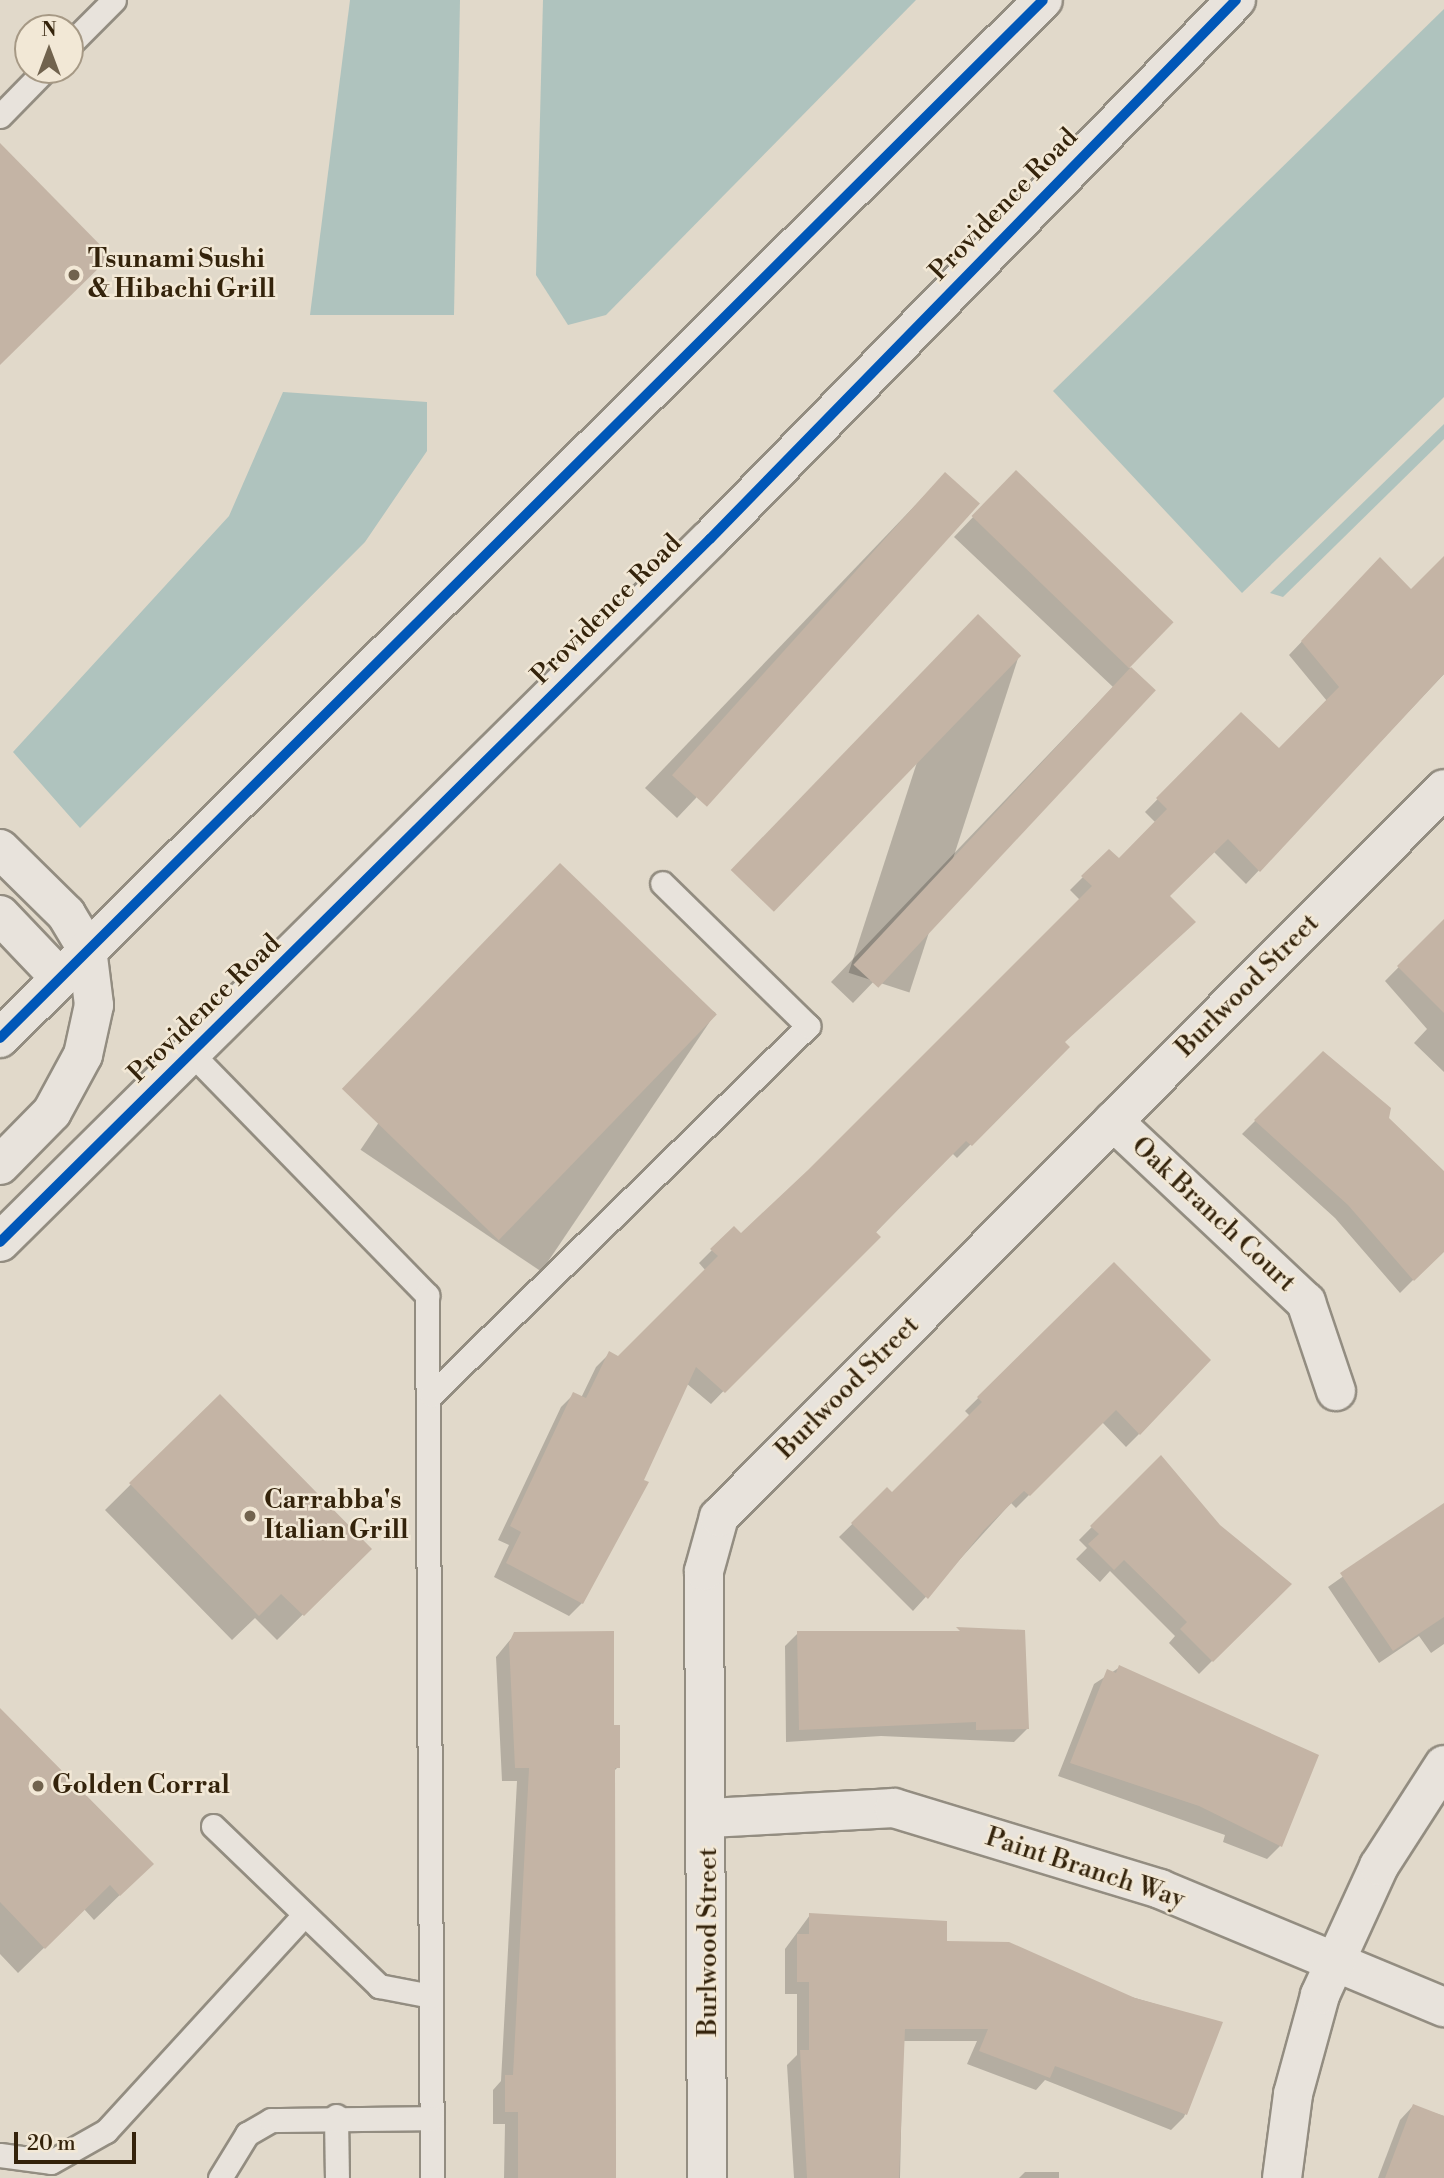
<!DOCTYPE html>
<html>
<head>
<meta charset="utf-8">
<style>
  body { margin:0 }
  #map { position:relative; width:1444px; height:2178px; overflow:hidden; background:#e1d9ca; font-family:"Libre Bodoni",serif }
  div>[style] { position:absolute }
  .water>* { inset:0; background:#afc3be }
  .shadow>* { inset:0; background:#0003; transform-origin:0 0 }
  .building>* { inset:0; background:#c4b4a5; transform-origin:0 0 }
  .roads { filter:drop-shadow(2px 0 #938d81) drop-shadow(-2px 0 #938d81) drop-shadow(0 2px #938d81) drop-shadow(0 -2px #938d81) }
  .service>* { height:23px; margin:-11.5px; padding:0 11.5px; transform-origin:11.5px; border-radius:11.5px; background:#e8e3dc }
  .minor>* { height:38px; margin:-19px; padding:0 19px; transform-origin:19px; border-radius:19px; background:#e8e3dc }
  .tertiary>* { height:38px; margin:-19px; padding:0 19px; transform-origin:19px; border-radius:19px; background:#e8e3dc }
  .secondary>* { height:38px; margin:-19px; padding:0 19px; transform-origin:19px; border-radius:19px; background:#e8e3dc }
  .cycleway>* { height:10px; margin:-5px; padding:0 5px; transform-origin:5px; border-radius:5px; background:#0057b8 }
  .dots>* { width:19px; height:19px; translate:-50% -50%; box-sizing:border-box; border:4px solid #f2e8d6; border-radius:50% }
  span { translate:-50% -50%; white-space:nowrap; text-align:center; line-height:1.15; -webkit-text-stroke:5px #f2e8d6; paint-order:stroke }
  .street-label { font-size:26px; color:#34230b }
  .poi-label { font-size:26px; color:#34230b; font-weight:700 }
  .left { translate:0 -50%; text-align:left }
  .north { position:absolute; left:14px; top:14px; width:70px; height:70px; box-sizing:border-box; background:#f2e8d6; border:2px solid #a69985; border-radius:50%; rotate:0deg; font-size:19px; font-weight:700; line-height:28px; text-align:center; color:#34230b }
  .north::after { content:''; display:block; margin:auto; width:24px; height:32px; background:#71634e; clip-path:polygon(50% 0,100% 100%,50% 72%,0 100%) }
  .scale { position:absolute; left:14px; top:2132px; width:122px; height:32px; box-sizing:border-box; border:4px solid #34230b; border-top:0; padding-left:9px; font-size:21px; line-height:24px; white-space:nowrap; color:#34230b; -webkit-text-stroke:5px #f2e8d6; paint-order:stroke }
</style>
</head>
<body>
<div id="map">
  <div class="water">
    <div style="clip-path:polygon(350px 0,460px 0,454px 315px,310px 315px)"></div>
    <div style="clip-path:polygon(543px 0,916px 0,606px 315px,568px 325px,536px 275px)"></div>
    <div style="clip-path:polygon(1444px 9px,1444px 397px,1242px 593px,1053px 391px)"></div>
    <div style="clip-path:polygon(283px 392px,427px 402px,427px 451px,365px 542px,80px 828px,13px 752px,229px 516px)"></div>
    <div style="clip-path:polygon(1444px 424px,1444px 439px,1283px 597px,1270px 593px)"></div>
  </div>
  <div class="shadow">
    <div style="clip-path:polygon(997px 492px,1172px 621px,1129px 667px,1154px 690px,853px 1003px,831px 982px,1113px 687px,954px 537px)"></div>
    <div style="clip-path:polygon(926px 494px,696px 798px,677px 818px,645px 788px)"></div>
    <div style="clip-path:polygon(1444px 558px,1444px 674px,1246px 884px,1213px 851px,1168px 896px,1063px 1042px,1068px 1047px,957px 1158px,952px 1153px,711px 1404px,686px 1383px,642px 1481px,647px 1483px,582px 1603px,569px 1616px,494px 1577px,509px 1545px,498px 1540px,561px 1407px,574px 1394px,581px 1398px,596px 1367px,609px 1354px,618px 1358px,706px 1271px,699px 1263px,712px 1250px,741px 1235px,809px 1171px,1080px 900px,1070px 890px,1109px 851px,1119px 861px,1156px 823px,1145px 812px,1241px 714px,1278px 750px,1327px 701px,1289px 655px,1367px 573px,1411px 591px)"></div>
    <div style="left:958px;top:636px;width:64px;height:354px;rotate:18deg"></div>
    <div style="left:535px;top:891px;width:218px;height:312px;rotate:34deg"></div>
    <div style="clip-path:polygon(1444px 921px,1444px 1072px,1414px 1043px,1427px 1029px,1385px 981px)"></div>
    <div style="clip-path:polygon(1323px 1053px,1444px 1174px,1444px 1249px,1400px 1293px,1335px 1218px,1242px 1134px)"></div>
    <div style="clip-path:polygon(1114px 1264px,1139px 1434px,1126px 1447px,1102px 1422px,1016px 1508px,1011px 1503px,913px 1611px,839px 1537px,887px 1490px,892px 1495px,970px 1416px,965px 1411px)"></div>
    <div style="clip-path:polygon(220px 1396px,369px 1549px,277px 1640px,255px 1618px,232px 1640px,105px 1510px)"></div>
    <div style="clip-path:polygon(1161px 1457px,1219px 1526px,1289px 1584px,1199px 1674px,1169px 1643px,1175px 1636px,1110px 1571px,1100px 1582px,1076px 1559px,1087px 1548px,1079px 1540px)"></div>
    <div style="clip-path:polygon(1444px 1505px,1444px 1644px,1431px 1653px,1419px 1636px,1379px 1663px,1328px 1587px)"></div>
    <div style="clip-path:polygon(798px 1633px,1027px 1729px,1014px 1742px,881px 1736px,786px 1742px,785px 1646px)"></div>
    <div style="clip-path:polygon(515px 1634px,612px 1726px,618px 1767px,613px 1772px,616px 2178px,504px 2178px,505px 2124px,493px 2124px,493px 2090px,501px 2081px,517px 1781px,502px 1781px,496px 1657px)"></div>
    <div style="clip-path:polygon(1120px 1667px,1316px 1756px,1280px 1846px,1267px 1859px,1223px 1842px,1225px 1835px,1058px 1776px,1094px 1684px)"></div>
    <div style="clip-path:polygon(0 1710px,126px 1889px,94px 1920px,84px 1909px,18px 1973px,0 1954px)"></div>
    <div style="clip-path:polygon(810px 1915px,945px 1942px,1220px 2023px,1184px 2117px,1171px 2130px,1045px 2080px,1036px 2090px,967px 2064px,977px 2041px,903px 2041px,900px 2178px,794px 2178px,787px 2065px,797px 2055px,797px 1994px,785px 1994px,785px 1949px)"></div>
    <div style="clip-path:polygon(1413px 2106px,1444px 2116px,1444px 2178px,1378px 2178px,1400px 2120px)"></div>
    <div style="clip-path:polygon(1025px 2172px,1059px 2172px,1059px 2178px,1019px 2178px)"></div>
  </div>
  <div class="building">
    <div style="clip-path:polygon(0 143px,111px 256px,0 365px)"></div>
    <div style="left:1016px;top:470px;width:219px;height:64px;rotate:44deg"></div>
    <div style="left:945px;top:472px;width:47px;height:408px;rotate:42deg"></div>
    <div style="clip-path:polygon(1444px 556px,1444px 674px,1260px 872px,1228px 839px,1170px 896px,1196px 922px,1065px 1042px,1070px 1047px,972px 1146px,966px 1141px,876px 1232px,881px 1237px,725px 1393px,696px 1367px,644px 1480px,649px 1482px,583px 1604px,506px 1563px,521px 1532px,510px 1526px,573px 1392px,586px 1398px,609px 1351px,618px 1356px,718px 1256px,710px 1249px,734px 1226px,741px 1233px,808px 1170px,1092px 886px,1081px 876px,1109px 849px,1119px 858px,1167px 809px,1156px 798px,1241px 712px,1279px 748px,1339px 687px,1301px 641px,1380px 557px,1411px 589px)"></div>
    <div style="left:978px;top:614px;width:60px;height:356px;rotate:44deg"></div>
    <div style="left:1131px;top:667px;width:34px;height:407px;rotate:43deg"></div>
    <div style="left:560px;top:863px;width:218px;height:314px;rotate:44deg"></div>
    <div style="clip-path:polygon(1444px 919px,1444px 1013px,1397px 966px)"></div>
    <div style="clip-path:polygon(1323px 1051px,1391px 1108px,1389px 1118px,1444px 1171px,1444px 1252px,1414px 1281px,1348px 1205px,1254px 1120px)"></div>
    <div style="clip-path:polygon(1114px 1262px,1211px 1360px,1140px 1435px,1116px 1410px,1030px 1496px,1024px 1491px,984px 1530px,928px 1599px,851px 1523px,887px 1487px,892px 1492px,982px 1402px,977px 1397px)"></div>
    <div style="clip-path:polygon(220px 1394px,372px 1549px,304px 1616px,281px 1594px,259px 1616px,129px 1483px)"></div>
    <div style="clip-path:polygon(1161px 1455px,1220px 1525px,1292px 1584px,1213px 1662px,1180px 1629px,1187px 1622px,1124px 1560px,1114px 1570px,1088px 1544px,1099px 1534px,1090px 1526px)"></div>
    <div style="clip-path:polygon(1444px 1503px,1444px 1617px,1393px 1651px,1340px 1573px)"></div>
    <div style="clip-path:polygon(956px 1627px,1025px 1630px,1029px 1729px,976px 1730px,976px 1722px,799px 1730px,797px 1631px,960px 1631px)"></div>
    <div style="clip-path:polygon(614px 1631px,614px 1725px,620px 1725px,620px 1768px,615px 1768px,616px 2178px,518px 2178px,518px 2112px,505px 2112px,505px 2075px,513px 2075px,529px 1768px,515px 1768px,509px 1643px,514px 1632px)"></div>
    <div style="clip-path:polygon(1119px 1665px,1319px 1755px,1282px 1847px,1199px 1806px,1070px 1763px,1107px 1669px,1116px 1673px)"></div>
    <div style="clip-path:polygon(0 1708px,154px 1864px,120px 1896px,110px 1885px,45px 1949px,0 1902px)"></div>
    <div style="clip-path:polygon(809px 1913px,947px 1921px,947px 1941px,1009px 1942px,1135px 1998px,1223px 2022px,1187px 2115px,1055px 2066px,1050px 2078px,979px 2051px,988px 2029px,905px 2029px,899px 2178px,807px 2178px,800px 2050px,809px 2050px,809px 1982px,797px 1982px,797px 1934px,809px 1934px)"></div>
    <div style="clip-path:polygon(1413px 2104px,1444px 2116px,1444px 2178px,1385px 2178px)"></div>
  </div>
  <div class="roads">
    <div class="service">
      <div style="left:70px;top:44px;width:62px;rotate:-45deg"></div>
      <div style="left:0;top:116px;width:64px;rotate:-45.6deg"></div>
      <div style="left:192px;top:1054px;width:337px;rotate:45.7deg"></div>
      <div style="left:427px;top:1295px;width:883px;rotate:89.68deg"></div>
      <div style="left:431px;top:1395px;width:528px;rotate:-44.39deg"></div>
      <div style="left:808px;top:1026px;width:204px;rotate:-135.6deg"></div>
      <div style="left:213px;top:1826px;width:231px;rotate:43.9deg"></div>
      <div style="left:379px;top:1986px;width:53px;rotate:10.9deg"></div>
      <div style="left:336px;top:2116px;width:62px;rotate:89.1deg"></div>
      <div style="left:0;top:2155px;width:51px;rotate:7.8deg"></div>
      <div style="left:51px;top:2162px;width:63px;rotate:-29.4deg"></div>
      <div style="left:106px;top:2131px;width:290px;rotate:-47.5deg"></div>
      <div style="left:220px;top:2178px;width:52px;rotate:-58.5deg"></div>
      <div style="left:247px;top:2134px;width:28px;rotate:-30deg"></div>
      <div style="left:271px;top:2120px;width:161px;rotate:-0.7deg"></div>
    </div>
    <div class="minor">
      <div style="left:0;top:849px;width:93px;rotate:44.6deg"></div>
      <div style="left:66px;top:914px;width:41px;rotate:59deg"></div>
      <div style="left:0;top:915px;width:87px;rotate:46.4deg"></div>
      <div style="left:1113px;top:1121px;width:265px;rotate:43.2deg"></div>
      <div style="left:1306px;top:1302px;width:94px;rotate:71.4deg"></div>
      <div style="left:710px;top:1818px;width:184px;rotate:-3.1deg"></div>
      <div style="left:894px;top:1808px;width:278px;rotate:16.9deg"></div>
      <div style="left:1160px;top:1889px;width:308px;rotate:22.6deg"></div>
      <div style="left:707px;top:2178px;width:607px;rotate:-90.28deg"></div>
      <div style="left:704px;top:1571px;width:56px;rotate:-74.5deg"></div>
      <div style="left:719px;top:1517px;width:1027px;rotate:-45.12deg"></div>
    </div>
    <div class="tertiary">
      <div style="left:1282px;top:2178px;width:85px;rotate:-82.5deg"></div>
      <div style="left:1293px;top:2094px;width:103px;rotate:-74.7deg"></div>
      <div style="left:1320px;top:1995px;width:142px;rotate:-65.4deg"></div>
      <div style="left:1379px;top:1866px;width:120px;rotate:-57.2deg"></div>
    </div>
    <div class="secondary">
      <div style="left:0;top:1038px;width:1471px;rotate:-44.86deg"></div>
      <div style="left:0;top:1165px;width:74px;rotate:-45.5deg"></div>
      <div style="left:52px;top:1112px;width:65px;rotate:-61.5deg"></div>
      <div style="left:83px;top:1055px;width:51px;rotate:-77.6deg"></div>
      <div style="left:94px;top:1005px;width:56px;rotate:-97.1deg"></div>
      <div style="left:0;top:1242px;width:999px;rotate:-44.72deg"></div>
      <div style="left:710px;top:539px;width:753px;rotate:-45.7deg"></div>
    </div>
  </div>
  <div class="cycleway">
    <div style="left:0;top:1038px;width:1471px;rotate:-44.86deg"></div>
    <div style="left:0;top:1242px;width:999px;rotate:-44.72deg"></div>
    <div style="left:710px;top:539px;width:753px;rotate:-45.7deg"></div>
  </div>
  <div class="dots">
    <div style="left:74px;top:275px;background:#71634e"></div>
    <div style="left:250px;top:1516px;background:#71634e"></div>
    <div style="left:38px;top:1786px;background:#71634e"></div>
  </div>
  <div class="street-label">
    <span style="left:1004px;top:205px;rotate:-46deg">Providence Road</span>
    <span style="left:607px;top:610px;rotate:-45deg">Providence Road</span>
    <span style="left:1248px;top:986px;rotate:-45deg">Burlwood Street</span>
    <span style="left:205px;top:1009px;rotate:-44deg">Providence Road</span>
    <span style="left:1213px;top:1215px;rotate:43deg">Oak Branch Court</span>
    <span style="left:848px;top:1388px;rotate:-45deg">Burlwood Street</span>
    <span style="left:1085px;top:1869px;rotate:18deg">Paint Branch Way</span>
    <span style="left:709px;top:1942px;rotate:-90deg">Burlwood Street</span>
  </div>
  <div class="poi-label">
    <span class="left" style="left:88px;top:275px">Tsunami Sushi<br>&amp; Hibachi Grill</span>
    <span class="left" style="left:264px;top:1516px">Carrabba's<br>Italian Grill</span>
    <span class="left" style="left:52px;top:1786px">Golden Corral</span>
  </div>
  <div class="north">N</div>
  <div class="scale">20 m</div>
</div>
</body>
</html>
